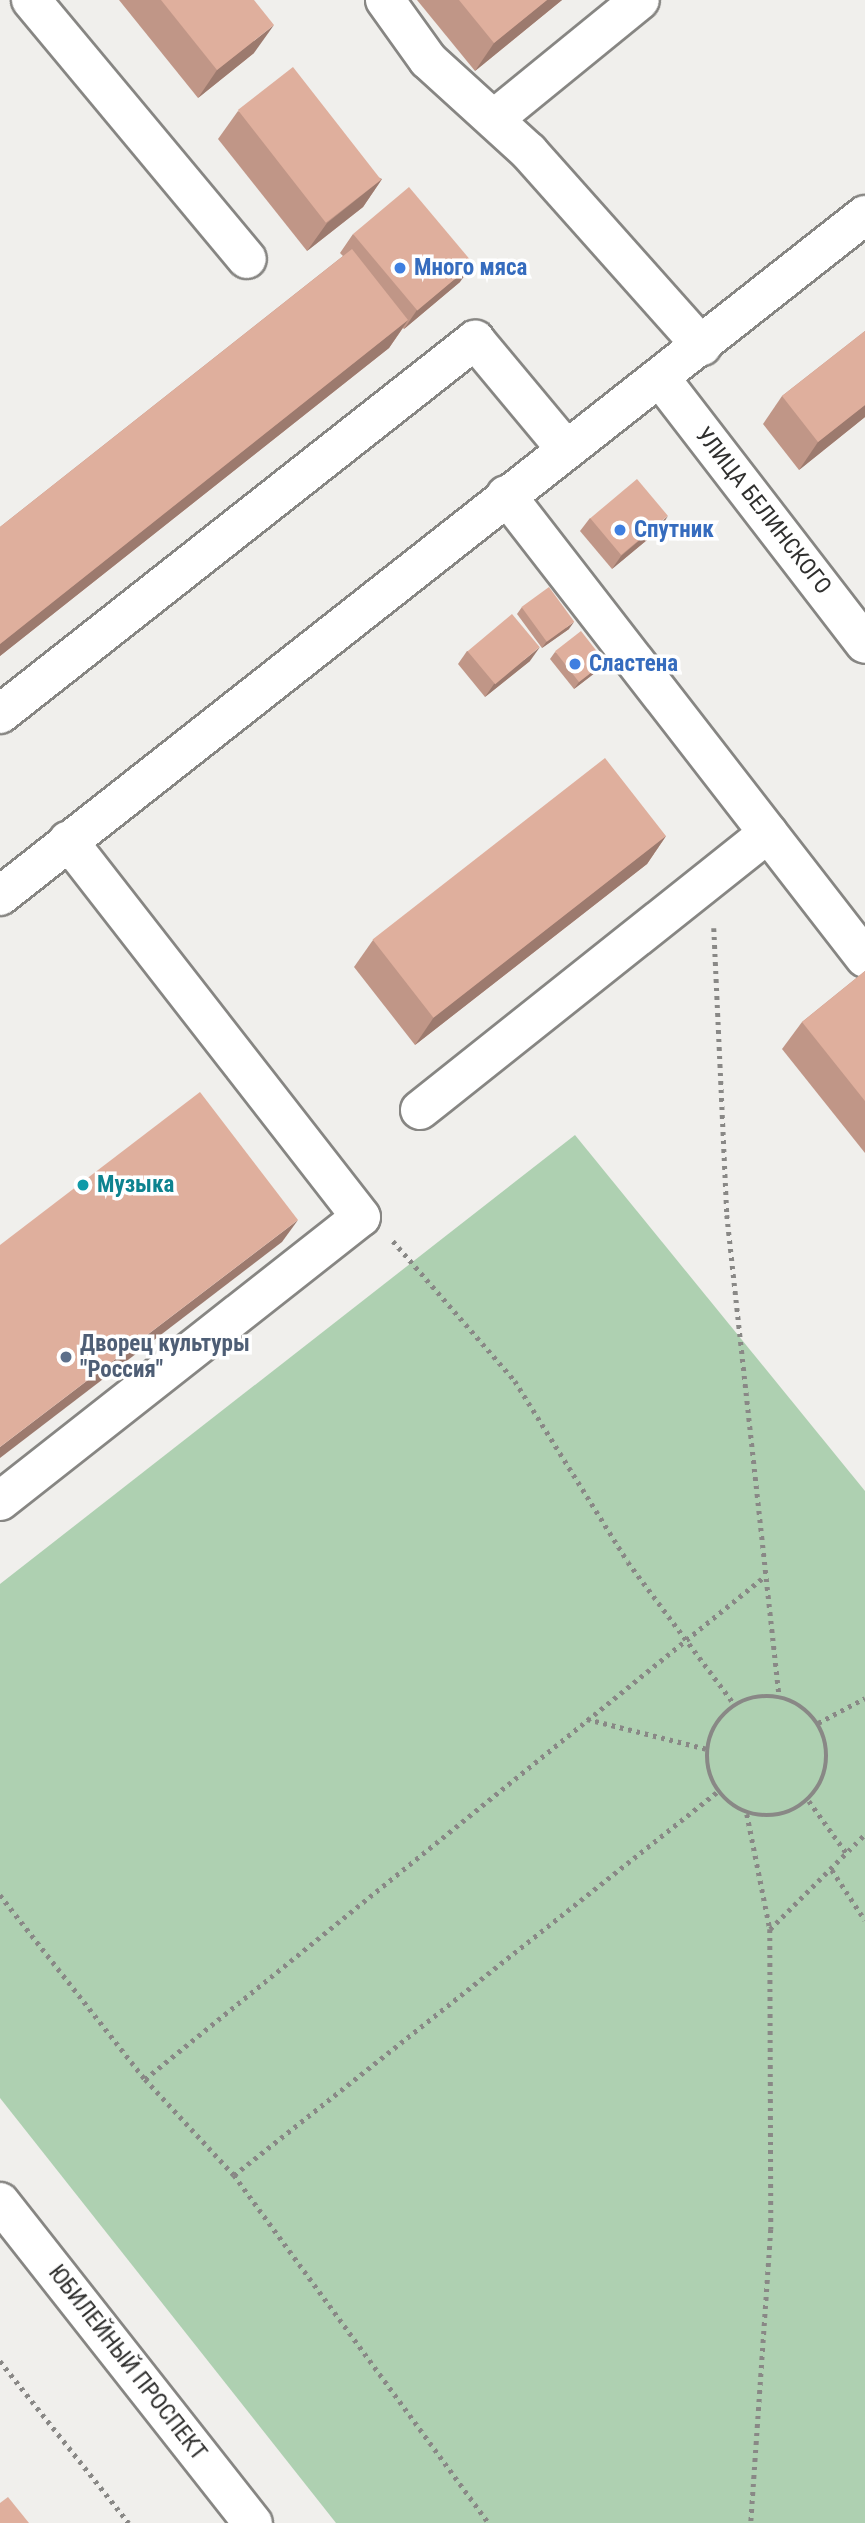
<!DOCTYPE html>
<html>
<head>
<meta charset="utf-8">
<style>
  body { margin:0 }
  #map { position:relative; width:865px; height:2523px; overflow:hidden; background:#f0efec; font-family:"Roboto Condensed",sans-serif }
  div>[style] { position:absolute }
  .green>* { inset:0; background:#aed0b1 }
  .path>* { height:4.5px; margin-top:-2.25px; transform-origin:0; background:repeating-linear-gradient(90deg,#898886 0 3.5px,transparent 0 8.5px) }
  .path>.ring { margin:-2.25px; padding:0; box-sizing:content-box; background:none; border:4.5px solid #898886; border-radius:50% }
  .roads { filter:drop-shadow(2px 0 #878683) drop-shadow(-2px 0 #878683) drop-shadow(0 2px #878683) drop-shadow(0 -2px #878683) }
  .minor>* { height:38px; margin:-19px; padding:0 19px; transform-origin:19px; border-radius:19px; background:#fff }
  .major>* { height:38px; margin:-19px; padding:0 19px; transform-origin:19px; border-radius:19px; background:#fff }
  .wall>* { inset:0; background:#c09687 }
  .shaded-wall>* { inset:0; background:#9c7a6e }
  .building>* { inset:0; background:#dfaf9d; transform-origin:0 0 }
  .dots>* { width:19px; height:19px; translate:-50% -50%; box-sizing:border-box; border:4px solid #fff; border-radius:50% }
  span { translate:-50% -50%; white-space:nowrap; text-align:center; line-height:1.15; -webkit-text-stroke:7px #fff; paint-order:stroke }
  .shop-label { font-size:23px; color:#366cbe; font-weight:700 }
  .left { translate:0 -50%; text-align:left }
  .street-label { font-size:23px; color:#2f2f2e }
  .culture-label { font-size:23px; color:#0d838f; font-weight:700 }
  .service-label { font-size:23px; color:#4e5e75; font-weight:700 }
</style>
</head>
<body>
<div id="map">
  <div class="green">
    <div style="clip-path:polygon(575px 1135px,865px 1491px,865px 2523px,336px 2523px,0 2098px,0 1584px)"></div>
  </div>
  <div class="path">
    <div style="left:714px;top:928px;width:287px;rotate:87.4deg"></div>
    <div style="left:727px;top:1215px;width:485px;rotate:83.8deg"></div>
    <div style="left:393px;top:1241px;width:186px;rotate:48.9deg"></div>
    <div style="left:515px;top:1381px;width:213px;rotate:58deg"></div>
    <div style="left:628px;top:1562px;width:179px;rotate:53.2deg"></div>
    <div class="ring" style="left:707px;top:1696px;width:115.5px;height:115.5px"></div>
    <div style="left:587px;top:1719px;width:124px;rotate:14deg"></div>
    <div style="left:818px;top:1723px;width:53px;rotate:-28deg"></div>
    <div style="left:809px;top:1801px;width:67px;rotate:54.2deg"></div>
    <div style="left:747px;top:1814px;width:117px;rotate:78.7deg"></div>
    <div style="left:770px;top:1929px;width:300px;rotate:89.8deg"></div>
    <div style="left:771px;top:2229px;width:295px;rotate:93.9deg"></div>
    <div style="left:832px;top:1870px;width:60px;rotate:56.6deg"></div>
    <div style="left:0;top:1895px;width:234px;rotate:51.8deg"></div>
    <div style="left:145px;top:2079px;width:131px;rotate:47.2deg"></div>
    <div style="left:234px;top:2175px;width:431px;rotate:53.8deg"></div>
    <div style="left:770px;top:1929px;width:134px;rotate:-45deg"></div>
    <div style="left:145px;top:2079px;width:798px;rotate:-39.05deg"></div>
    <div style="left:234px;top:2175px;width:616px;rotate:-38.41deg"></div>
    <div style="left:0;top:2361px;width:207px;rotate:51.5deg"></div>
  </div>
  <div class="roads">
    <div class="minor">
      <div style="left:31px;top:0;width:337px;rotate:50.2deg"></div>
      <div style="left:385px;top:0;width:74px;rotate:54.4deg"></div>
      <div style="left:428px;top:60px;width:137px;rotate:42.3deg"></div>
      <div style="left:529px;top:152px;width:260px;rotate:48.3deg"></div>
      <div style="left:494px;top:119px;width:188px;rotate:-39.2deg"></div>
      <div style="left:661px;top:379px;width:334px;rotate:52.4deg"></div>
      <div style="left:506px;top:495px;width:586px;rotate:52.21deg"></div>
      <div style="left:0;top:714px;width:605px;rotate:-38.22deg"></div>
      <div style="left:475px;top:340px;width:141px;rotate:50.2deg"></div>
      <div style="left:420px;top:1110px;width:445px;rotate:-38.5deg"></div>
      <div style="left:0;top:1501px;width:459px;rotate:-38.2deg"></div>
      <div style="left:361px;top:1217px;width:477px;rotate:-127.9deg"></div>
    </div>
    <div class="major">
      <div style="left:0;top:896px;width:1101px;rotate:-38.21deg"></div>
      <div style="left:0;top:2202px;width:409px;rotate:51.8deg"></div>
    </div>
  </div>
  <div class="wall">
    <div style="clip-path:polygon(119px 0,254px 0,254px 53px,198px 98px)"></div>
    <div style="clip-path:polygon(417px 0,562px 0,475px 71px)"></div>
    <div style="clip-path:polygon(238px 111px,382px 179px,363px 207px,307px 251px,218px 139px)"></div>
    <div style="clip-path:polygon(353px 234px,460px 282px,404px 329px,403px 328px,389px 348px,0 656px,0 527px,343px 256px,340px 253px)"></div>
    <div style="clip-path:polygon(865px 331px,865px 417px,799px 470px,763px 424px,782px 396px)"></div>
    <div style="clip-path:polygon(590px 518px,659px 530px,612px 569px,580px 531px)"></div>
    <div style="clip-path:polygon(522px 607px,569px 629px,542px 648px,517px 614px)"></div>
    <div style="clip-path:polygon(467px 651px,530px 661px,485px 697px,458px 664px)"></div>
    <div style="clip-path:polygon(555px 652px,600px 669px,574px 689px,550px 659px)"></div>
    <div style="clip-path:polygon(666px 836px,647px 864px,415px 1045px,354px 967px,373px 940px)"></div>
    <div style="clip-path:polygon(865px 971px,865px 1153px,782px 1049px,802px 1022px)"></div>
  </div>
  <div class="shaded-wall">
    <div style="clip-path:polygon(547px 0,562px 0,475px 71px,494px 43px)"></div>
    <div style="clip-path:polygon(274px 25px,254px 53px,198px 98px,217px 70px)"></div>
    <div style="clip-path:polygon(382px 179px,363px 207px,307px 251px,327px 223px)"></div>
    <div style="clip-path:polygon(473px 264px,460px 282px,404px 329px,417px 310px)"></div>
    <div style="clip-path:polygon(408px 320px,389px 348px,0 656px,0 644px)"></div>
    <div style="clip-path:polygon(865px 405px,865px 417px,799px 470px,818px 442px)"></div>
    <div style="clip-path:polygon(668px 516px,659px 530px,612px 569px,621px 556px)"></div>
    <div style="clip-path:polygon(574px 622px,569px 629px,542px 648px,547px 641px)"></div>
    <div style="clip-path:polygon(540px 647px,530px 661px,485px 697px,494px 684px)"></div>
    <div style="clip-path:polygon(605px 662px,600px 669px,574px 689px,579px 682px)"></div>
    <div style="clip-path:polygon(666px 836px,647px 864px,415px 1045px,434px 1017px)"></div>
    <div style="clip-path:polygon(298px 1220px,282px 1242px,0 1458px,0 1447px)"></div>
  </div>
  <div class="building">
    <div style="clip-path:polygon(161px 0,254px 0,274px 25px,217px 70px)"></div>
    <div style="clip-path:polygon(459px 0,547px 0,494px 43px)"></div>
    <div style="left:293px;top:67px;width:143px;height:70px;rotate:52deg"></div>
    <div style="left:409px;top:187px;width:100px;height:73px;rotate:50deg"></div>
    <div style="clip-path:polygon(352px 249px,408px 320px,0 644px,0 527px)"></div>
    <div style="clip-path:polygon(865px 331px,865px 405px,818px 442px,782px 396px)"></div>
    <div style="left:637px;top:479px;width:48px;height:61px;rotate:50deg"></div>
    <div style="left:549px;top:587px;width:43px;height:34px;rotate:54deg"></div>
    <div style="left:512px;top:614px;width:43px;height:58px;rotate:50deg"></div>
    <div style="left:581px;top:631px;width:39px;height:33px;rotate:52deg"></div>
    <div style="left:605px;top:758px;width:99px;height:295px;rotate:52deg"></div>
    <div style="clip-path:polygon(865px 971px,865px 1101px,802px 1022px)"></div>
    <div style="clip-path:polygon(200px 1092px,298px 1220px,0 1447px,0 1245px)"></div>
    <div style="clip-path:polygon(8px 2497px,29px 2523px,0 2523px,0 2503px)"></div>
  </div>
  <div class="dots">
    <div style="left:400px;top:268px;background:#3f7fe0"></div>
    <div style="left:620px;top:530px;background:#3f7fe0"></div>
    <div style="left:575px;top:664px;background:#3f7fe0"></div>
    <div style="left:83px;top:1185px;background:#0f9aa8"></div>
    <div style="left:66px;top:1357px;background:#5c6f8a"></div>
  </div>
  <div class="shop-label">
    <span class="left" style="left:414px;top:268px">Много мяса</span>
    <span class="left" style="left:634px;top:530px">Спутник</span>
    <span class="left" style="left:589px;top:664px">Сластена</span>
  </div>
  <div class="street-label">
    <span style="left:763px;top:511px;rotate:52deg">УЛИЦА БЕЛИНСКОГО</span>
    <span style="left:127px;top:2363px;rotate:52deg">ЮБИЛЕЙНЫЙ ПРОСПЕКТ</span>
  </div>
  <div class="culture-label">
    <span class="left" style="left:97px;top:1185px">Музыка</span>
  </div>
  <div class="service-label">
    <span class="left" style="left:80px;top:1357px">Дворец культуры<br>"Россия"</span>
  </div>
</div>
</body>
</html>
